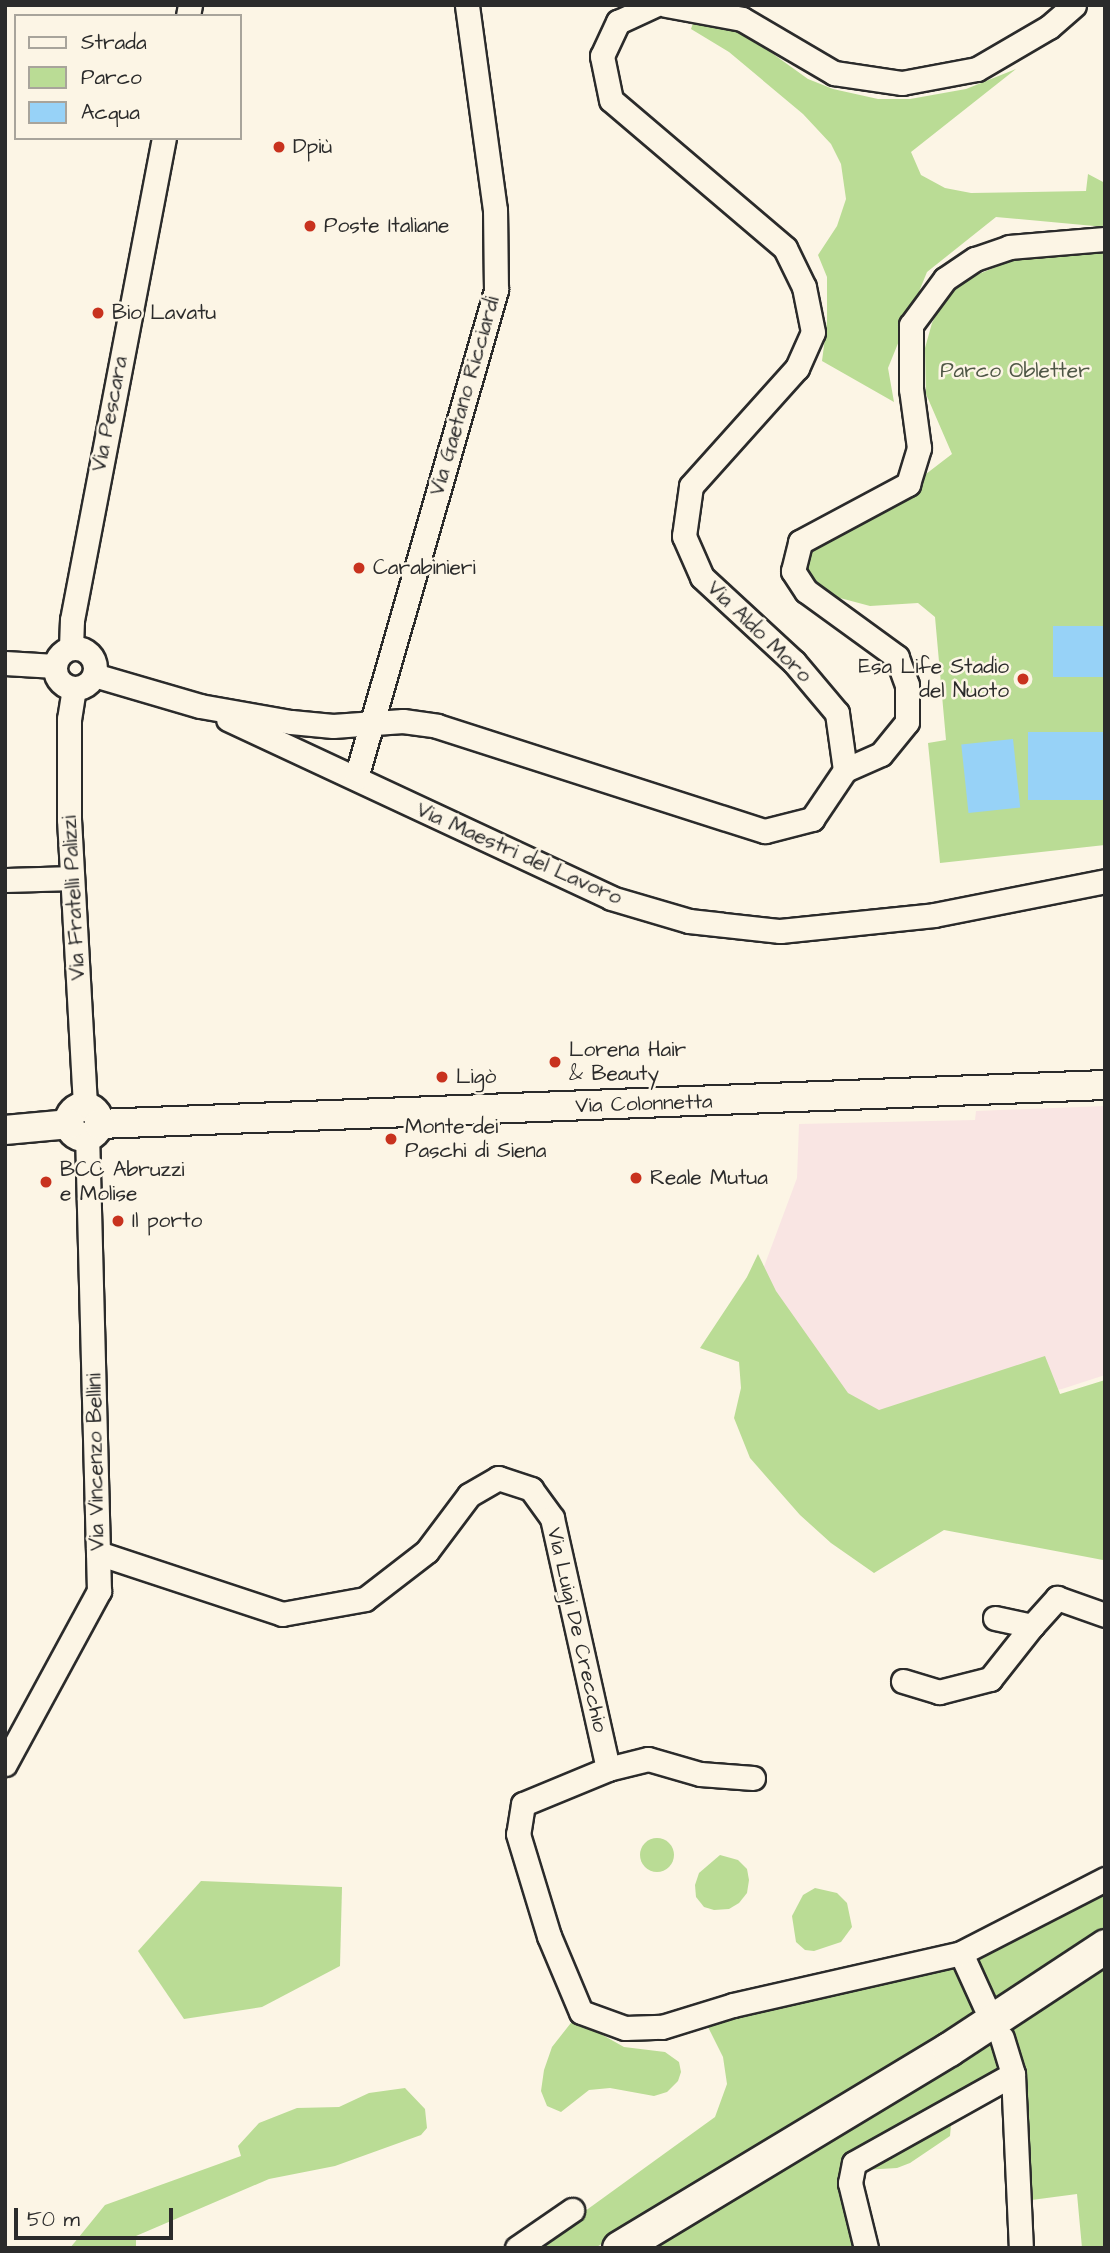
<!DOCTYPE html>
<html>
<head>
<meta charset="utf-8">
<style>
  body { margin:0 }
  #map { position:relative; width:1110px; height:2253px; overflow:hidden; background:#fcf5e5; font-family:"Architects Daughter",sans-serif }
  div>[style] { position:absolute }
  .built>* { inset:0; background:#f9e5e3 }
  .green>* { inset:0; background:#badc95 }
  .round { border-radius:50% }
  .water>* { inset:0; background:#97d2f7; transform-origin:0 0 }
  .roads { filter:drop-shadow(2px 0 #2b2b2b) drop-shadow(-2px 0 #2b2b2b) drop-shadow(0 2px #2b2b2b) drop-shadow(0 -2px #2b2b2b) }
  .minor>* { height:23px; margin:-11.5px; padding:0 11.5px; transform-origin:11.5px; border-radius:11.5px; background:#fcf5e5 }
  .minor>.ring { margin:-11.5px; padding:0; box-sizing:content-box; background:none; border:23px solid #fcf5e5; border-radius:50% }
  .major>* { height:28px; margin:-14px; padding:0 14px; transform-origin:14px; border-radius:14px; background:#fcf5e5 }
  .major>.ring { margin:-14px; padding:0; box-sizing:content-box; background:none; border:28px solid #fcf5e5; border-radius:50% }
  .highway>* { height:33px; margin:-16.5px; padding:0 16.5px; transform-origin:16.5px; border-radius:16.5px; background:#fcf5e5 }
  .dots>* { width:19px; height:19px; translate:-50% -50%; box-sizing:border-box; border:4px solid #fcf5e5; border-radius:50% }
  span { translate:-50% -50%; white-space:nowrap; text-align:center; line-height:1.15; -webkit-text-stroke:5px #fcf5e5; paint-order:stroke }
  .poi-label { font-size:21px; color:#2b2b2b }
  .left { translate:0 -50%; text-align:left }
  .right { translate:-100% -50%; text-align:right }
  .park-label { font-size:21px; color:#4f5746 }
  .street-label { font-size:21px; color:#2b2b2b }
  .frame { position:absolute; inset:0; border:7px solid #2b2b2b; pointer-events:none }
  .legend { position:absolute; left:14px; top:14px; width:228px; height:126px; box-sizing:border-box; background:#fcf5e5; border:2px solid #a8a49b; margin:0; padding:9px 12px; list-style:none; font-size:21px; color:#2b2b2b }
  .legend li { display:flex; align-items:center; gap:14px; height:35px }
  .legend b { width:35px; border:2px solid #a8a49b }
  .scale { position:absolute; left:14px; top:2208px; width:159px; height:32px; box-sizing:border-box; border:4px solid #2b2b2b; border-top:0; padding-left:9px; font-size:21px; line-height:24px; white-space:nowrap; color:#2b2b2b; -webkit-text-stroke:5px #fcf5e5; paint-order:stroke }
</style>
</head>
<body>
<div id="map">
  <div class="built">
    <div style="clip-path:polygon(1105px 1106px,1105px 1375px,1062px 1389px,849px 1428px,759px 1280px,797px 1178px,799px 1124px,975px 1120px,976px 1111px)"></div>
  </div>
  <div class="green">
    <div style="clip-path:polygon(694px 20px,734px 26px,808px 79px,833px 89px,878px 99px,910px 99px,966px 89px,1016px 69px,911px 152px,921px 175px,945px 188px,971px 193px,1086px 191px,1088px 174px,1105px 183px,1105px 227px,996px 217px,927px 272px,888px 368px,894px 402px,822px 361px,827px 322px,827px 277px,818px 255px,837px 226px,846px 199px,841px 164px,831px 144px,803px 114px,729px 52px,691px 29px)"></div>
    <div style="clip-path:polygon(1105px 247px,1105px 845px,940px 863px,928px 743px,946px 740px,935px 617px,918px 603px,870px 606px,825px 594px,806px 575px,810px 553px,833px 530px,883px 507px,952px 454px,926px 394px,925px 348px,932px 323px,952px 285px,1013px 260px)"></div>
    <div style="clip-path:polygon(758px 1254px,776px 1291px,848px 1393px,879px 1410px,1045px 1356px,1060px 1394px,1105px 1380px,1103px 1560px,944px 1530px,874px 1573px,831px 1543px,800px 1515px,750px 1458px,734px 1418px,741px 1388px,739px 1362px,700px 1348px,747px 1277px)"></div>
    <div class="round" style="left:640px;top:1838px;width:34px;height:34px"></div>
    <div style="clip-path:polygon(720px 1855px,738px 1860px,747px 1869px,749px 1880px,747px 1893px,739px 1903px,729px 1909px,714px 1910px,704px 1907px,696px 1897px,695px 1885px,699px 1873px)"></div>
    <div style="clip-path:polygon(201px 1881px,342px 1887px,340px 1966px,262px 2007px,184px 2019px,138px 1951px)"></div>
    <div style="clip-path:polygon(815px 1888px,837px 1893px,847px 1903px,852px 1927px,841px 1942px,814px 1951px,805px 1950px,796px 1942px,792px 1916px,803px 1895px)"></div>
    <div style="clip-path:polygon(1105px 1894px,1105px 1935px,992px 2009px,980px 1973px,979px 1959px,987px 1950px)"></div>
    <div style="clip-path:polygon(955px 1960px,981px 2012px,595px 2248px,534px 2248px,715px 2117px,727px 2084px,723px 2057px,704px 2019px)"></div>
    <div style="clip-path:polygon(1105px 1966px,1105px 2248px,1082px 2248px,1077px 2194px,1024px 2201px,1002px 2030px)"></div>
    <div style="clip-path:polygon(574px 2019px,624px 2047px,665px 2052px,679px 2062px,681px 2072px,678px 2081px,667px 2092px,654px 2096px,610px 2088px,589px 2090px,561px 2112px,547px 2106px,541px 2091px,544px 2070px,552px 2047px)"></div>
    <div style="clip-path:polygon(995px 2034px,1008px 2089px,962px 2116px,951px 2125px,950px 2136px,910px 2163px,897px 2168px,864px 2170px,859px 2174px,860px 2248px,643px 2248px)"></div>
    <div style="clip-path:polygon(405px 2088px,425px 2109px,427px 2128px,421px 2135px,335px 2166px,269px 2179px,136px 2236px,136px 2248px,70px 2248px,105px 2205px,241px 2156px,238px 2146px,259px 2123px,297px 2108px,339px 2107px,369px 2093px)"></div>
  </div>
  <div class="water">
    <div style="left:1105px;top:626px;width:51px;height:52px;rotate:90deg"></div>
    <div style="left:1105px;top:732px;width:68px;height:77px;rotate:90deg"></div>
    <div style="left:1013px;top:739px;width:69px;height:52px;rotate:84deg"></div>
  </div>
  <div class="roads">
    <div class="minor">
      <div style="left:666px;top:5px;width:77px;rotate:10.4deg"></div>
      <div style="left:742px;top:19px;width:107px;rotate:30.4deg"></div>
      <div style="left:834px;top:73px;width:69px;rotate:8.4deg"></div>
      <div style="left:902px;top:83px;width:76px;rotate:-10.6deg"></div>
      <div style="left:977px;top:69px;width:83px;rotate:-30.3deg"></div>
      <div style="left:1049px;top:27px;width:33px;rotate:-41deg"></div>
      <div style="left:188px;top:16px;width:11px;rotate:-80deg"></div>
      <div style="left:71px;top:648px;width:28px;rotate:-88deg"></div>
      <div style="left:72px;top:620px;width:491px;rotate:-79.2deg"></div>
      <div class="ring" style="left:55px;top:648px;width:17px;height:17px"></div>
      <div style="left:5px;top:663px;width:50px;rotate:3.4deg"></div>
      <div style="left:94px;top:675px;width:110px;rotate:16.3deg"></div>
      <div style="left:200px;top:706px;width:92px;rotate:10deg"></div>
      <div style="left:291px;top:722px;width:42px;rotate:5.4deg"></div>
      <div style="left:333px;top:726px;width:70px;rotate:-4.1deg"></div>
      <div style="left:403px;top:721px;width:34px;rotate:8deg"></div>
      <div style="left:437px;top:726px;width:344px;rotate:17.8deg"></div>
      <div style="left:765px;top:831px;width:49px;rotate:-14.3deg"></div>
      <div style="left:812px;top:819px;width:59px;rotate:-56deg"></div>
      <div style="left:845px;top:770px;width:58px;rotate:-98deg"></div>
      <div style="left:837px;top:713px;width:67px;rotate:-130.1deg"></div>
      <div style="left:794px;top:662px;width:125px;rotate:-137.3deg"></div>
      <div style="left:702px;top:577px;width:45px;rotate:-113.7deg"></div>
      <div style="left:684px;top:536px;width:50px;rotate:-82deg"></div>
      <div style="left:691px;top:486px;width:159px;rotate:-48.1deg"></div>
      <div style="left:797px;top:368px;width:39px;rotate:-66deg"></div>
      <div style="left:813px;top:332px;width:46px;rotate:-101.3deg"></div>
      <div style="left:804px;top:287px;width:43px;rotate:-116deg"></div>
      <div style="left:785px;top:248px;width:228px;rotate:-139.6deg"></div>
      <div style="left:611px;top:100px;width:45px;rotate:-101.6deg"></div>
      <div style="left:602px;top:56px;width:38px;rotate:-65deg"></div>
      <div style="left:618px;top:22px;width:41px;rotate:-24.7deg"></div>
      <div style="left:74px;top:688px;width:31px;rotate:99deg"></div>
      <div style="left:69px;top:719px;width:100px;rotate:90deg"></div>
      <div style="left:69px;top:819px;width:288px;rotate:86.8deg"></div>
      <div style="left:228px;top:719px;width:423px;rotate:25deg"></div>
      <div style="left:611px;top:898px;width:81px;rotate:16.4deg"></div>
      <div style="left:689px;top:921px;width:92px;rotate:6.3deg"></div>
      <div style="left:780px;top:931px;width:155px;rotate:-5.9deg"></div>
      <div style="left:934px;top:915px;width:174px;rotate:-11.2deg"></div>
      <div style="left:845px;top:770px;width:39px;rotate:-24deg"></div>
      <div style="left:881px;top:754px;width:41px;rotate:-50.9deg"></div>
      <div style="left:907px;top:722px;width:37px;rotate:-90deg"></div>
      <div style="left:907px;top:685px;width:30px;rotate:-110deg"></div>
      <div style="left:897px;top:657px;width:112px;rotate:-144deg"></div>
      <div style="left:806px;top:591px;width:24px;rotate:-123deg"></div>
      <div style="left:793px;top:571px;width:30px;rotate:-76deg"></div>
      <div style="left:800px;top:542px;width:123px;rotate:-28.2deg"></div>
      <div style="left:908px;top:484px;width:38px;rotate:-73deg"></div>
      <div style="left:919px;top:448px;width:60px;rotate:-97.7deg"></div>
      <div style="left:911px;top:389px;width:64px;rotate:-90deg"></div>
      <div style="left:911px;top:325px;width:57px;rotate:-53.5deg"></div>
      <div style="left:945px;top:279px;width:36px;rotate:-34deg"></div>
      <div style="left:975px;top:259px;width:36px;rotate:-19deg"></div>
      <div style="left:1009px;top:247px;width:96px;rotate:-4.8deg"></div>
      <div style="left:356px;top:778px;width:508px;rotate:-73.99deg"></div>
      <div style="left:496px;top:290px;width:80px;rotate:-90.7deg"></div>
      <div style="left:495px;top:210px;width:207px;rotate:-97.8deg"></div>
      <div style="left:5px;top:880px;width:66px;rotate:-1.7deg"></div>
      <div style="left:98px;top:1553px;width:194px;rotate:18.3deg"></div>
      <div style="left:282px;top:1614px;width:84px;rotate:-10.2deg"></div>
      <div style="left:365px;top:1599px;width:78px;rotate:-37.7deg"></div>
      <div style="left:427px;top:1551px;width:70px;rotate:-53.1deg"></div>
      <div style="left:469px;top:1495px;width:34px;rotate:-30deg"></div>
      <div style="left:498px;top:1478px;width:35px;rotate:18deg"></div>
      <div style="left:531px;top:1489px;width:36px;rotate:54deg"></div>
      <div style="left:552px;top:1518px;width:257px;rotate:77.4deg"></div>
      <div style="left:995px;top:1618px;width:38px;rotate:12deg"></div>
      <div style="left:1032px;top:1626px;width:38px;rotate:-48deg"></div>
      <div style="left:1057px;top:1598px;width:51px;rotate:19.5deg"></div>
      <div style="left:903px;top:1681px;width:38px;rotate:17deg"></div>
      <div style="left:939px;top:1692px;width:53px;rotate:-14.3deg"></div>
      <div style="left:990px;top:1679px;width:68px;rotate:-51.6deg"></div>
      <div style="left:5px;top:1764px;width:197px;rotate:-61.5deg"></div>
      <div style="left:99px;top:1591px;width:454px;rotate:-91.5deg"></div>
      <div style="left:753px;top:1778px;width:53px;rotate:-175.7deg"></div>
      <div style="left:700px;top:1774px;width:54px;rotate:-163.9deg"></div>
      <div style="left:648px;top:1759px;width:41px;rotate:166deg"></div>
      <div style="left:608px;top:1769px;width:92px;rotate:157.6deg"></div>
      <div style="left:523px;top:1804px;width:30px;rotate:99deg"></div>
      <div style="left:518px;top:1834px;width:107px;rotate:73.1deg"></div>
      <div style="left:549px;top:1936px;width:82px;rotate:67.2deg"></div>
      <div style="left:581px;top:2012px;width:47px;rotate:20deg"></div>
      <div style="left:625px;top:2028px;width:37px;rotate:-2deg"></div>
      <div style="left:662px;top:2027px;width:74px;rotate:-17.2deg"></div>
      <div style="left:733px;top:2005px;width:234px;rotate:-12.8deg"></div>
      <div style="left:985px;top:2006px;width:58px;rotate:-114.4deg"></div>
      <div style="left:961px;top:1953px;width:162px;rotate:-27.2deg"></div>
      <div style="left:1002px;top:2038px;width:38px;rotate:73deg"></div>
      <div style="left:1013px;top:2074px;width:174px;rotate:87.4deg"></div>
      <div style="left:517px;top:2248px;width:67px;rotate:-34.6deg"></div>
      <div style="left:866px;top:2248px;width:67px;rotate:-103.8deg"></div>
      <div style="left:850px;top:2183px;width:20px;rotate:-79deg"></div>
      <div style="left:854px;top:2163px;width:182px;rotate:-29.2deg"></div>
    </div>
    <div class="major">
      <div class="ring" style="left:69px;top:1107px;width:2px;height:2px"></div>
      <div style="left:99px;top:1124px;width:1007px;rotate:-2.22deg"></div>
      <div style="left:5px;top:1130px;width:65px;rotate:-5.3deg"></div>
    </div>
    <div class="highway">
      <div style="left:619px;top:2248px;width:385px;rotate:-31.1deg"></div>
      <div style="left:949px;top:2049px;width:187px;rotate:-33.4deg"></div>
    </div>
  </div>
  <div class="dots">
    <div style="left:279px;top:147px;background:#c8321e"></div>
    <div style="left:310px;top:226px;background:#c8321e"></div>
    <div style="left:98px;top:313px;background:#c8321e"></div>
    <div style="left:359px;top:568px;background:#c8321e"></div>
    <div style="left:1023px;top:679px;background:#c8321e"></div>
    <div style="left:555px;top:1062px;background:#c8321e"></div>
    <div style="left:442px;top:1077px;background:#c8321e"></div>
    <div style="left:391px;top:1139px;background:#c8321e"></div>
    <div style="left:636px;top:1178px;background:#c8321e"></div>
    <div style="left:46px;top:1182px;background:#c8321e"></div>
    <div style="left:118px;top:1221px;background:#c8321e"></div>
  </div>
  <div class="poi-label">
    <span class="left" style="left:293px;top:147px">Dpiù</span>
    <span class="left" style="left:324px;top:226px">Poste Italiane</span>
    <span class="left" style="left:112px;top:313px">Bio Lavatu</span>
    <span class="left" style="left:373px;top:568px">Carabinieri</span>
    <span class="right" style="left:1009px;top:679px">Esa Life Stadio<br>del Nuoto</span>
    <span class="left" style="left:569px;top:1062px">Lorena Hair<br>&amp; Beauty</span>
    <span class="left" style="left:456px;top:1077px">Ligò</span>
    <span class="left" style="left:405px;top:1139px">Monte dei<br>Paschi di Siena</span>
    <span class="left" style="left:60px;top:1182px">BCC Abruzzi<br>e Molise</span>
    <span class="left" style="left:650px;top:1178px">Reale Mutua</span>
    <span class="left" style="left:132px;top:1221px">Il porto</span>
  </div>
  <div class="park-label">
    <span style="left:1015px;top:371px">Parco Obletter</span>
  </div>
  <div class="street-label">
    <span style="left:465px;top:396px;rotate:-74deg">Via Gaetano Ricciardi</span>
    <span style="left:110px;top:414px;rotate:-79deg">Via Pescara</span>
    <span style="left:759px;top:632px;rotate:44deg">Via Aldo Moro</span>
    <span style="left:519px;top:854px;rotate:24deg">Via Maestri del Lavoro</span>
    <span style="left:74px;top:898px;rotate:-93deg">Via Fratelli Palizzi</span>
    <span style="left:644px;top:1104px;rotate:-2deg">Via Colonnetta</span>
    <span style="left:96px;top:1462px;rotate:-91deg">Via Vincenzo Bellini</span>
    <span style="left:577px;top:1630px;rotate:77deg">Via Luigi De Crecchio</span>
  </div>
  <div class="frame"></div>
  <ul class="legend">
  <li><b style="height:9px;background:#fcf5e5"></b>Strada</li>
  <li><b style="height:19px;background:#badc95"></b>Parco</li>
  <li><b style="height:19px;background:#97d2f7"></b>Acqua</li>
  </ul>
  <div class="scale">50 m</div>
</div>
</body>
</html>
